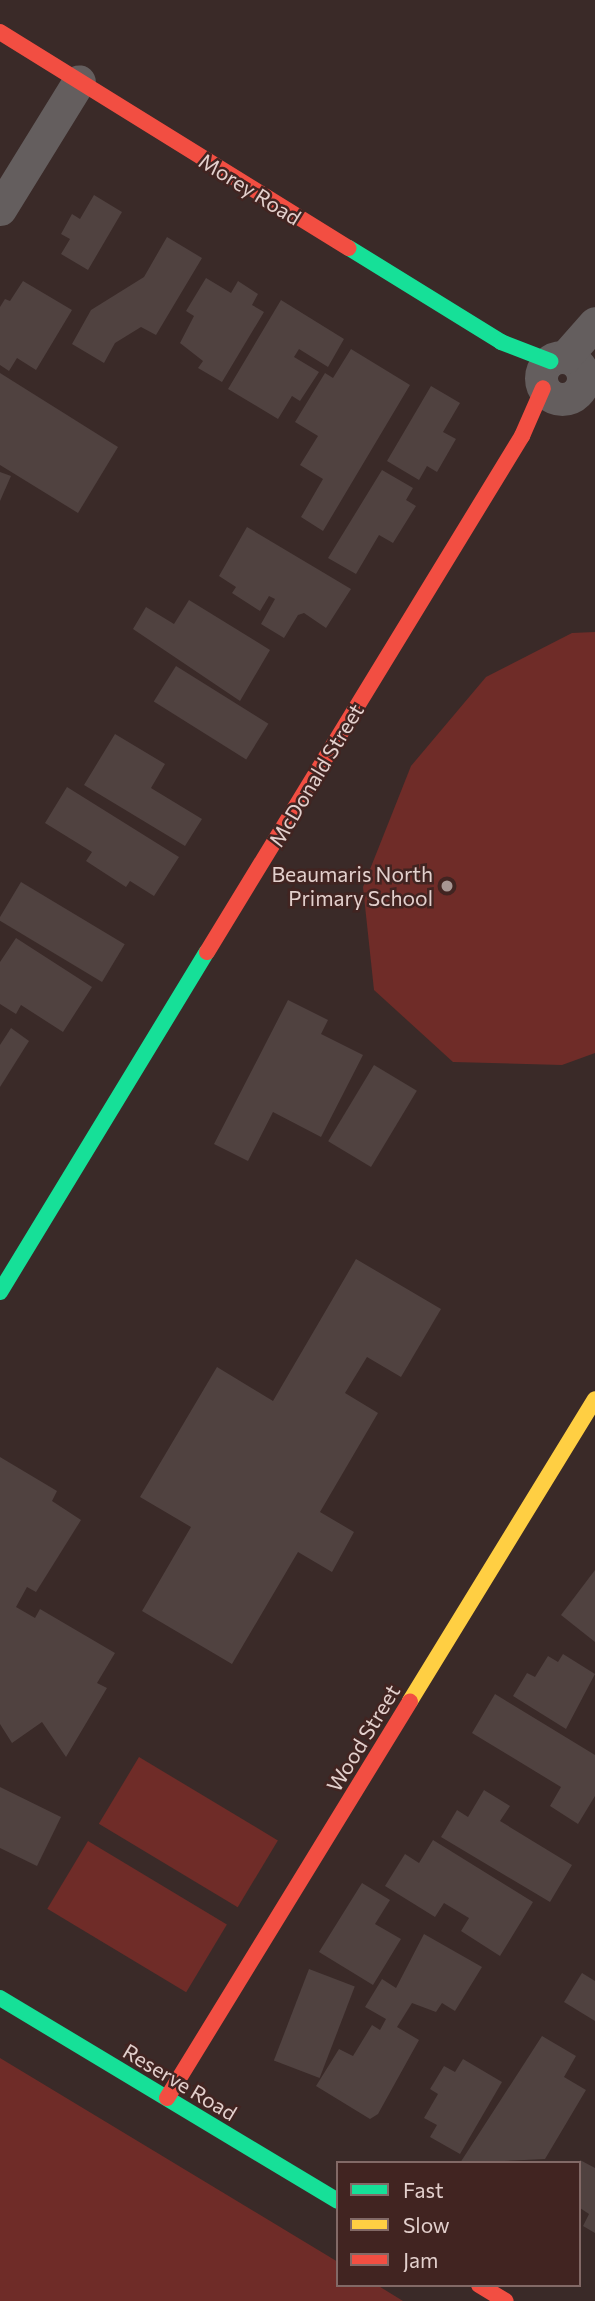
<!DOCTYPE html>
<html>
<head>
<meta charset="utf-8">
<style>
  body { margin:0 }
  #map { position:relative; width:595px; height:2301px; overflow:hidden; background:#3a2a28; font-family:Commissioner,sans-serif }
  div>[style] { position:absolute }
  .green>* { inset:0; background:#6f2c28; transform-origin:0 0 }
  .building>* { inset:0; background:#504240; transform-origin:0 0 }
  .street>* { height:33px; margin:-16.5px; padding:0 16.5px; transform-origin:16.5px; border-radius:16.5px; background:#645e5e }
  .street>.ring { margin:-16.5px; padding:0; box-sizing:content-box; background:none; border:33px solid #645e5e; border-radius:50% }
  .fast>* { height:16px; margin:-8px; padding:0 8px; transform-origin:8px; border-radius:8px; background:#16e098 }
  .slow>* { height:16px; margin:-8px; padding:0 8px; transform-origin:8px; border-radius:8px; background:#ffcf43 }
  .jam>* { height:16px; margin:-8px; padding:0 8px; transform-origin:8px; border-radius:8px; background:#f24e42 }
  .dots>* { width:19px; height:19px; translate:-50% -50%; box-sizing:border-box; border:4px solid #412421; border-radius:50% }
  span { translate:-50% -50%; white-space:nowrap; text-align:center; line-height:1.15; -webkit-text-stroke:5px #412421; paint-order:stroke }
  .street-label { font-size:21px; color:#e3d0cd }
  .poi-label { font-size:21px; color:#e3d0cd }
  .right { translate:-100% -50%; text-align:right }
  .legend { position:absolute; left:336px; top:2161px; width:245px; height:126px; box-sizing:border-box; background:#412421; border:2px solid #826966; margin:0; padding:9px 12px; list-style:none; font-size:21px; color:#e3d0cd }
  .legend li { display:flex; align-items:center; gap:14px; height:35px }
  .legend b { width:35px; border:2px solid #826966 }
</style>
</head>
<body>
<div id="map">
  <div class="green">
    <div style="clip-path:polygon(595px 632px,595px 1053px,562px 1065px,453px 1062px,374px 990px,363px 887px,411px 766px,486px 677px,572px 633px)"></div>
    <div style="left:139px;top:1757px;width:162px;height:78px;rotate:31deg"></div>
    <div style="left:88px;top:1841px;width:162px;height:79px;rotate:31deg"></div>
    <div style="clip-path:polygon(0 2058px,338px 2262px,338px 2285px,377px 2285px,403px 2301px,0 2301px)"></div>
  </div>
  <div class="building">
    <div style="clip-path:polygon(94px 195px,122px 212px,88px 270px,61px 254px,70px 239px,61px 234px,72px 214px,80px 219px)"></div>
    <div style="clip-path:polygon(167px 237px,202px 258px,156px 335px,141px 327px,115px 343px,104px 363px,72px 344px,91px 310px,144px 277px)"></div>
    <div style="clip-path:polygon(206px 278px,231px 293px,238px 281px,258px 294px,252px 305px,264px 312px,222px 382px,198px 368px,203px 361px,180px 343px,194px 316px,186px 311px)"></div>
    <div style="clip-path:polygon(23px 281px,72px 310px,36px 370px,17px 358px,9px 371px,0 365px,0 307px,5px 299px,10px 301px)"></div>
    <div style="clip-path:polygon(281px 300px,344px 339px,328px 367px,299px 349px,294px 357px,319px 372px,300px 401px,292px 396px,278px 419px,228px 389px)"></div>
    <div style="clip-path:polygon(351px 349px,410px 385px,323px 531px,301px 517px,323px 479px,300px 465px,318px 436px,295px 422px,325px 373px,333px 378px)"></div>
    <div style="clip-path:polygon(0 373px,118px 447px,78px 513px,0 465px)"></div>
    <div style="clip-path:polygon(431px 386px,460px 403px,443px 432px,456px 439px,437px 472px,427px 466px,419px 480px,387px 461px)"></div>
    <div style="clip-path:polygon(382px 470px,413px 488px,406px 500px,416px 506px,393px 543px,379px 535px,356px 574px,328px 558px)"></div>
    <div style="clip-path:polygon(0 472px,11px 476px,0 501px)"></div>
    <div style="clip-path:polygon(247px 527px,351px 589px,326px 628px,304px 613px,298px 615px,284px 638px,261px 624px,275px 599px,269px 596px,260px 611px,232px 593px,236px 587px,219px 576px)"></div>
    <div style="clip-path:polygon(189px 600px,270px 650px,240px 701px,133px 629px,146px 607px,174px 624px)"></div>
    <div style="left:176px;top:666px;width:109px;height:42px;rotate:32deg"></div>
    <div style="clip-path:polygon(115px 734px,165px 764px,151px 788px,202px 819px,185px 846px,84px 785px)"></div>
    <div style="clip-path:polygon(67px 787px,179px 857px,154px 896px,130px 881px,126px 887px,86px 861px,92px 852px,45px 823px)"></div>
    <div style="left:21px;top:882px;width:121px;height:44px;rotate:31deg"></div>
    <div style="clip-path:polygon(16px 938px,92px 987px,63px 1032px,21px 1005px,16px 1014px,0 1004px,0 962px)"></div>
    <div style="clip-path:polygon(288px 1000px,328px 1020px,321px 1034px,363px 1055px,321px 1137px,273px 1112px,248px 1161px,214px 1144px)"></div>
    <div style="clip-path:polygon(11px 1028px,29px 1041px,0 1087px,0 1045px)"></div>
    <div style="left:374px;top:1065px;width:50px;height:89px;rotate:31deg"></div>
    <div style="clip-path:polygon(356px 1259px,441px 1309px,401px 1377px,367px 1357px,345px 1393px,378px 1413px,320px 1512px,354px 1532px,332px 1572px,298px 1552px,232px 1664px,142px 1611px,191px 1527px,140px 1497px,217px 1367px,273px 1401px)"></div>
    <div style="clip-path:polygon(0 1457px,57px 1491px,52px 1501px,81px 1520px,36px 1592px,27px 1587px,16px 1607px,35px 1618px,40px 1609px,115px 1653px,97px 1683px,107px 1688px,66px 1757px,42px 1722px,12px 1743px,0 1724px)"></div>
    <div style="clip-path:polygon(595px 1570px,595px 1642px,561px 1615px)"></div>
    <div style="clip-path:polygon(563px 1654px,595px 1674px,566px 1729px,513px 1696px,527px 1673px,535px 1677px,548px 1656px,558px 1662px)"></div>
    <div style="clip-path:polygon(495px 1694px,595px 1755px,595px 1796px,578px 1824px,550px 1806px,561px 1787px,472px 1733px)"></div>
    <div style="clip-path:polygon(0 1787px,61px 1817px,37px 1866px,0 1848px)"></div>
    <div style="clip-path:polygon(484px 1790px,510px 1806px,500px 1821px,572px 1865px,550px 1902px,441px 1837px,457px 1810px,468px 1817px)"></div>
    <div style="clip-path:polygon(433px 1840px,533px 1902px,500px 1956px,461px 1931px,469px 1918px,444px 1903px,435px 1917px,385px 1886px,405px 1854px,419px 1863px)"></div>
    <div style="clip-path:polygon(362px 1883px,390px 1900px,375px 1924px,401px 1939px,373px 1985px,319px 1952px)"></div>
    <div style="clip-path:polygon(424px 1934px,482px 1967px,455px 2011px,442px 2003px,436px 2012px,412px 2003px,397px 2027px,419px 2040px,378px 2114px,370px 2119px,316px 2086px,339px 2049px,353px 2056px,372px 2025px,380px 2030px,386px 2019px,365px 2007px,382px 1979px,396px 1988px)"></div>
    <div style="left:309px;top:1969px;width:49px;height:98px;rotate:21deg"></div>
    <div style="clip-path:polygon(582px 1973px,595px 1981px,595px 2021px,564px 2002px)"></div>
    <div style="clip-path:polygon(542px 2036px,576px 2056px,564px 2077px,586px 2090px,545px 2159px,460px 2163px)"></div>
    <div style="clip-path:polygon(463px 2059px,502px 2082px,460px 2154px,430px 2137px,437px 2125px,424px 2118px,438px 2094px,430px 2089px,444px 2066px,455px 2072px)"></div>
    <div style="clip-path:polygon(580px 2160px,595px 2168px,595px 2233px,583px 2226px,589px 2214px,580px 2208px)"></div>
  </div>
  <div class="street">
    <div style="left:0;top:209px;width:150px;rotate:-58.3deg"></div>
    <div class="ring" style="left:541px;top:357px;width:9px;height:9px"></div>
    <div style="left:565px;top:357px;width:45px;rotate:-48.6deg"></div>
  </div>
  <div class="fast">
    <div style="left:349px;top:248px;width:179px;rotate:31.7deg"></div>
    <div style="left:501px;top:342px;width:53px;rotate:21.2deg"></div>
    <div style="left:0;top:1292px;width:398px;rotate:-58.7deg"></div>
    <div style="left:0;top:1998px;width:394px;rotate:31deg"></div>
  </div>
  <div class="slow">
    <div style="left:410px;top:1701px;width:354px;rotate:-58.5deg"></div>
  </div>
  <div class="jam">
    <div style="left:0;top:32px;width:410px;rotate:31.8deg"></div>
    <div style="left:207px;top:952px;width:605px;rotate:-58.6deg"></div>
    <div style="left:522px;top:436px;width:52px;rotate:-66.4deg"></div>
    <div style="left:167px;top:2098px;width:465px;rotate:-58.5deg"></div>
    <div style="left:479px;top:2285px;width:31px;rotate:31deg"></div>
  </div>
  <div class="dots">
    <div style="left:447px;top:886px;background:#a89693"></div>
  </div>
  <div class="street-label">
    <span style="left:250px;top:189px;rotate:32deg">Morey Road</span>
    <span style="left:316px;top:775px;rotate:-59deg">McDonald Street</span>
    <span style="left:363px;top:1738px;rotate:-59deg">Wood Street</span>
    <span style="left:180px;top:2082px;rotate:31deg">Reserve Road</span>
  </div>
  <div class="poi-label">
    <span class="right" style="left:433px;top:886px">Beaumaris North<br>Primary School</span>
  </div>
  <ul class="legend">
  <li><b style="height:9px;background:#16e098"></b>Fast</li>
  <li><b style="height:9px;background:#ffcf43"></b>Slow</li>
  <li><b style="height:9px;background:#f24e42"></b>Jam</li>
  </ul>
</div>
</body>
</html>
